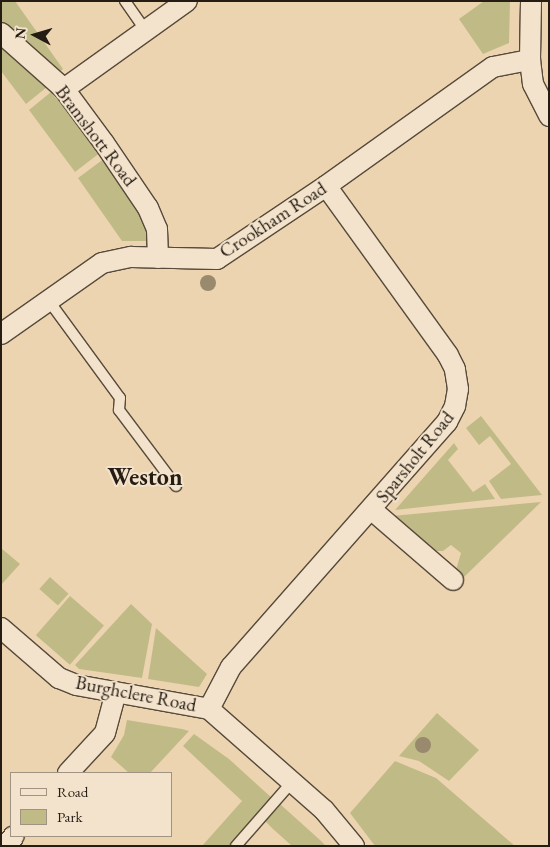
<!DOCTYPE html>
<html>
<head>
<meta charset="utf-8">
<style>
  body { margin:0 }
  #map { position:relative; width:550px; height:847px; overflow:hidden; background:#edd4b1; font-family:"EB Garamond",serif }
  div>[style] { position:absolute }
  .green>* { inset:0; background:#c0bb86; transform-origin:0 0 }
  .roads { filter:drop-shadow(1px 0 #574a3a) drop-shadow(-1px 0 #574a3a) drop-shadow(0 1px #574a3a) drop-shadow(0 -1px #574a3a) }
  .lane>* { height:10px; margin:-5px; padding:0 5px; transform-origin:5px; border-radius:5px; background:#f3e3cc }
  .street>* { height:20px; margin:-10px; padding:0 10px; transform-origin:10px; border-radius:10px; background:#f3e3cc }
  .trees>* { width:16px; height:16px; margin:-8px; border-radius:50%; background:#99896d }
  span { translate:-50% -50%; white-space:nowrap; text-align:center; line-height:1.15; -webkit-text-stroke:4px #f3e3cc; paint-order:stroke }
  .street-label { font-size:19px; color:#251c13 }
  .district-label { font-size:24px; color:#251c13; font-weight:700 }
  .frame { position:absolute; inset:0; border:2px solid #251c13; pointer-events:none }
  .legend { position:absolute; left:10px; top:772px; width:162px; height:65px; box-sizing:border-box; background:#f3e3cc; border:1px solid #a19382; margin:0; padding:6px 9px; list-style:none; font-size:15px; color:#251c13 }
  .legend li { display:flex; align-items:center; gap:10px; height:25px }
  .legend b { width:25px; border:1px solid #a19382 }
  .north { position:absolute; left:10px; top:10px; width:50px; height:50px; -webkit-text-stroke:4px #f3e3cc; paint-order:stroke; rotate:276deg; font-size:14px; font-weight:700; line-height:20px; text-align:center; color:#251c13 }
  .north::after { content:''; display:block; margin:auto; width:18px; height:22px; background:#251c13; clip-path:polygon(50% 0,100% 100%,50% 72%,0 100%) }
</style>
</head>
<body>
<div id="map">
  <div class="green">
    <div style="clip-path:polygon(1px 1px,15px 1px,63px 69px,57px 74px,1px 23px)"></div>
    <div style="clip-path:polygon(484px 1px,510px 1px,509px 43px,483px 54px,459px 19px)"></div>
    <div style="clip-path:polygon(1px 43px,47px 87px,26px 104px,1px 71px)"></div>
    <div style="clip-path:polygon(51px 92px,101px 152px,75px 172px,29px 110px)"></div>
    <div style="clip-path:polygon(105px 158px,139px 208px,149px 233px,147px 241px,122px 241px,78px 178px)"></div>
    <div style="clip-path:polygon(481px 416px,542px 495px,501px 499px,489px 481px,511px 464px,490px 436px,479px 445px,466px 428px)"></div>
    <div style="clip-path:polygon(454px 443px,458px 449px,448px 460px,473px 492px,485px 484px,495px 499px,395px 510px)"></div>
    <div style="clip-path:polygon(541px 502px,462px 579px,456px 570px,461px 553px,451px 545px,443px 551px,431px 551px,392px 516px)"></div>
    <div style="clip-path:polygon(1px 548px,20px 564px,1px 585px)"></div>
    <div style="left:50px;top:577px;width:25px;height:16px;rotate:42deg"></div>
    <div style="left:70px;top:596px;width:45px;height:52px;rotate:41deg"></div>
    <div style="clip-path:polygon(131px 604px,152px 624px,142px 678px,79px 669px,75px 665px)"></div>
    <div style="clip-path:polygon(156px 628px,207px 674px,199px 687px,148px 679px)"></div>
    <div style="clip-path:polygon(437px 713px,479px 750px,449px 781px,419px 761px,399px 756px)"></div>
    <div style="clip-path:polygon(127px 720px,182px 729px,189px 731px,150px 773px,129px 773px,111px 757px,124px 735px)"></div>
    <div style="clip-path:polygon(194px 734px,229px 759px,272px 798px,229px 846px,202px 846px,242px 801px,183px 746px)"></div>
    <div style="clip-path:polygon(395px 761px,436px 778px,515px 846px,375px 846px,350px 813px)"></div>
    <div style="clip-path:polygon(280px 804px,320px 840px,326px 846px,292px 846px,273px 829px,265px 821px)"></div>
  </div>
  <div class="roads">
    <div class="lane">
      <div style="left:125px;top:1px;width:37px;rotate:55deg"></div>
      <div style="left:49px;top:301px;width:120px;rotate:53.8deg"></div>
      <div style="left:120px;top:398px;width:12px;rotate:95deg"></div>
      <div style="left:119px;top:410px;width:95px;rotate:53.1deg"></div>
      <div style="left:236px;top:846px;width:86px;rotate:-48.8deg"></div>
    </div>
    <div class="street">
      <div style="left:531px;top:1px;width:59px;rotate:91deg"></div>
      <div style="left:530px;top:60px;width:24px;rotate:83deg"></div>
      <div style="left:533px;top:84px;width:36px;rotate:63deg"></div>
      <div style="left:1px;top:33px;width:84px;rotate:41.6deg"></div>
      <div style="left:64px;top:89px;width:67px;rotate:53.5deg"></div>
      <div style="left:104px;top:143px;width:78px;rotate:55.9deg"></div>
      <div style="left:148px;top:208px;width:23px;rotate:67deg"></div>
      <div style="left:157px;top:229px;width:29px;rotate:88deg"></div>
      <div style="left:64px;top:89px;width:151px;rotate:-35.6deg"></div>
      <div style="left:1px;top:334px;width:123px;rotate:-35.1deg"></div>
      <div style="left:102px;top:263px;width:30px;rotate:-12deg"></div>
      <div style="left:131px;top:257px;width:86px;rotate:1.3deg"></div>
      <div style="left:217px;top:259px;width:131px;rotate:-33.8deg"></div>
      <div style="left:326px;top:186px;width:205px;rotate:-35.5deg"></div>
      <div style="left:493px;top:67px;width:38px;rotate:-11deg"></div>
      <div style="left:372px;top:510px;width:107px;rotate:40.8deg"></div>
      <div style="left:1px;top:628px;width:77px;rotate:40.8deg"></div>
      <div style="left:59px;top:678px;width:18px;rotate:22deg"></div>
      <div style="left:76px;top:685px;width:135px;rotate:10.2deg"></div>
      <div style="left:209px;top:709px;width:153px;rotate:41.3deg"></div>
      <div style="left:324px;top:810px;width:47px;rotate:50.2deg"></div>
      <div style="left:209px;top:709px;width:47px;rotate:-62.4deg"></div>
      <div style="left:231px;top:667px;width:327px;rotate:-48.6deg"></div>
      <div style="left:447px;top:422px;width:18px;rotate:-63deg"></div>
      <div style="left:455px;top:406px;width:17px;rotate:-80deg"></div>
      <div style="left:458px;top:389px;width:20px;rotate:-99deg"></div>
      <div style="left:455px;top:369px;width:16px;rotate:-117deg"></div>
      <div style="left:448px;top:355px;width:208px;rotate:-125.8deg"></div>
      <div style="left:68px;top:773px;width:54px;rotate:-47.2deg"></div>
      <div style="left:105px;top:733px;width:42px;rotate:-75deg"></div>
      <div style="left:5px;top:846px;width:13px;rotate:-48deg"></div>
    </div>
  </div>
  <div class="trees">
    <div style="left:208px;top:283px"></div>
    <div style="left:423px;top:745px"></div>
  </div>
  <div class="street-label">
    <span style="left:96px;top:136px;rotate:53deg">Bramshott Road</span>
    <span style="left:273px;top:220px;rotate:-33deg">Crookham Road</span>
    <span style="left:415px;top:457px;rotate:-51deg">Sparsholt Road</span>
    <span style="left:136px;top:694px;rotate:11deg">Burghclere Road</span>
  </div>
  <div class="district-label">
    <span style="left:145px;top:477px">Weston</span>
  </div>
  <div class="frame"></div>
  <ul class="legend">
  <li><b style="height:6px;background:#f3e3cc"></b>Road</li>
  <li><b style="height:14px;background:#c0bb86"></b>Park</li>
  </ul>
  <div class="north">N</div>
</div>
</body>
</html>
